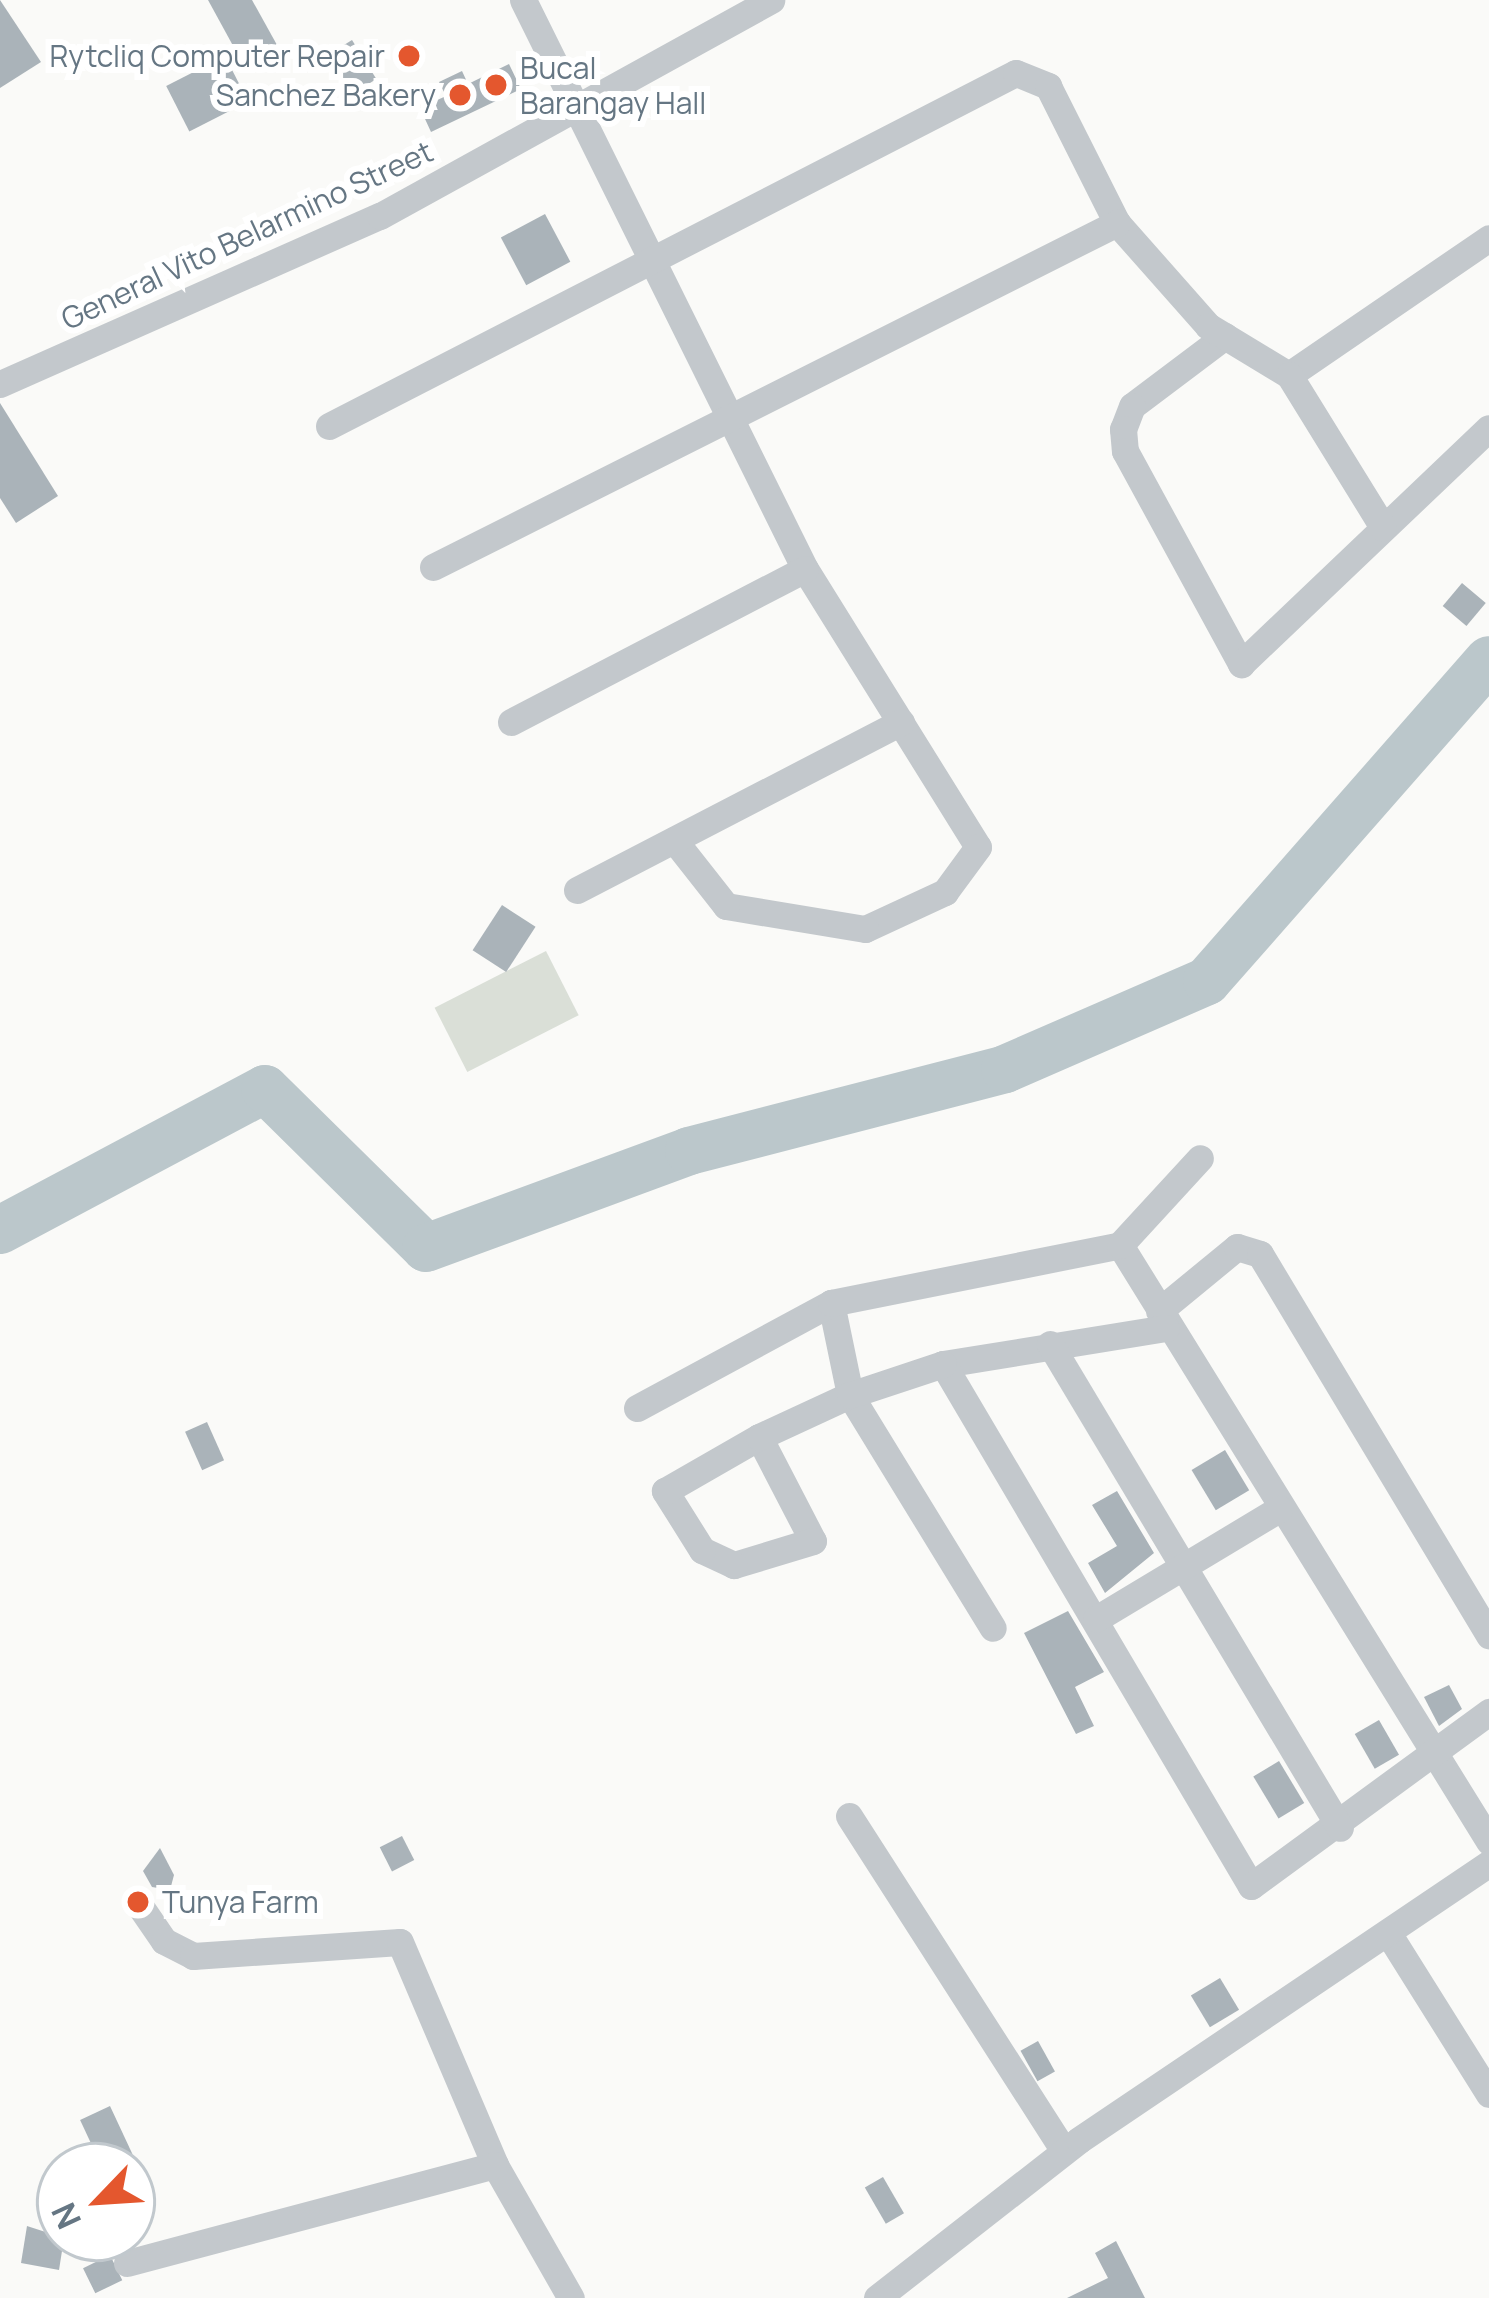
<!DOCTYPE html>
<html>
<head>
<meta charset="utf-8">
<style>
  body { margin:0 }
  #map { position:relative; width:1489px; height:2298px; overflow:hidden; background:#fafaf8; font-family:Manrope,sans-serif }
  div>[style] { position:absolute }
  .green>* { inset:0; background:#dadfd7; transform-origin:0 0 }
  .river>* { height:48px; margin:-24px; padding:0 24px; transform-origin:24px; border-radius:24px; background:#bbc7cb }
  .building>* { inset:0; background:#aab3b9; transform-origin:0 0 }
  .minor>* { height:27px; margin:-13.5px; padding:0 13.5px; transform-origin:13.5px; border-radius:13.5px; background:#c3c8cc }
  .dots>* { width:33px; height:33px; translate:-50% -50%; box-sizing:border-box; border:6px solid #fff; border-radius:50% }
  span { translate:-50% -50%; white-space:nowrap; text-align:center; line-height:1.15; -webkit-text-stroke:12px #fff; paint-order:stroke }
  .poi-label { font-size:30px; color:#657683 }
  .right { translate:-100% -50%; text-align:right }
  .left { translate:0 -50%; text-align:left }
  .street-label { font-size:30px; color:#657683 }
  .north { position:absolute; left:36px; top:2142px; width:120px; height:120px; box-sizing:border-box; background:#fff; border:3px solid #c1c8cd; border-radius:50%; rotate:245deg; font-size:33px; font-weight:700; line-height:48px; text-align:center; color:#657683 }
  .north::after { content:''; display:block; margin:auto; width:42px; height:54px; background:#e4572e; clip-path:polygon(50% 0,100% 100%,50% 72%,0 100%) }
</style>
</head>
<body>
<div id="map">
  <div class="green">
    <div style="left:546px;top:951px;width:72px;height:125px;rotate:63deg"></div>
  </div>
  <div class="river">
    <div style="left:0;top:1230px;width:300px;rotate:-28deg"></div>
    <div style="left:265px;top:1089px;width:226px;rotate:44.6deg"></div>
    <div style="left:426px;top:1248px;width:280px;rotate:-20.2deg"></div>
    <div style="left:689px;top:1151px;width:326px;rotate:-14.5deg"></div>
    <div style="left:1005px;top:1069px;width:220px;rotate:-23.5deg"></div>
    <div style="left:1207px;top:981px;width:427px;rotate:-48.7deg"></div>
  </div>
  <div class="building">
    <div style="clip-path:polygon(0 0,41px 62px,0 88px)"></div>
    <div style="clip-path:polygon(208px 0,252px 0,277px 45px,243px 64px)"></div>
    <div style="left:352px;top:40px;width:46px;height:32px;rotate:58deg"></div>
    <div style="left:225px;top:56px;width:51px;height:66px;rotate:63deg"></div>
    <div style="clip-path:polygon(509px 64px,521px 89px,431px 132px,420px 108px,446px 96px,439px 82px,462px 71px,468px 84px)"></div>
    <div style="left:545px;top:214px;width:54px;height:50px;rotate:62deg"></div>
    <div style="clip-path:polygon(0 403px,58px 496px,16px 523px,0 498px)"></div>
    <div style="left:1462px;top:583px;width:31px;height:30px;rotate:40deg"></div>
    <div style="left:502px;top:905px;width:40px;height:54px;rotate:33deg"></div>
    <div style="left:207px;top:1422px;width:42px;height:24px;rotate:66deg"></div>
    <div style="left:1225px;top:1450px;width:47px;height:39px;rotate:59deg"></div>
    <div style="clip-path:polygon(1117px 1491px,1154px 1553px,1105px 1593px,1088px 1563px,1117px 1546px,1092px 1505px)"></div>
    <div style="clip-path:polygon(1068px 1611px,1104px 1672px,1075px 1687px,1094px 1726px,1076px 1734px,1024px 1633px)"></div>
    <div style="clip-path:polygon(1449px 1685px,1462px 1709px,1439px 1726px,1424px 1697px)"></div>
    <div style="left:1379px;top:1720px;width:40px;height:28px;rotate:60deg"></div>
    <div style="left:1279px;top:1761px;width:49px;height:30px;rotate:59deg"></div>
    <div style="left:402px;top:1836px;width:27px;height:25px;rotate:63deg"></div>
    <div style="clip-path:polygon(160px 1848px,174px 1875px,170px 1890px,152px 1887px,143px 1871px)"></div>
    <div style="left:1220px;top:1978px;width:37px;height:34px;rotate:59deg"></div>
    <div style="left:1038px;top:2041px;width:35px;height:20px;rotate:61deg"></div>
    <div style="left:110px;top:2106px;width:53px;height:33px;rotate:65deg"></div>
    <div style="left:883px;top:2177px;width:42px;height:21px;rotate:60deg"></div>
    <div style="clip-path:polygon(27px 2226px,64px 2238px,59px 2270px,21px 2263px)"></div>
    <div style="clip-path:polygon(1116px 2241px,1145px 2298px,1067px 2298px,1108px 2278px,1095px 2253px)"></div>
    <div style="left:110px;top:2255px;width:28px;height:30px;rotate:64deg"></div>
  </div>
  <div class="minor">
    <div style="left:523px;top:0;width:635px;rotate:63.64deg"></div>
    <div style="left:805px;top:569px;width:327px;rotate:58.1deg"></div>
    <div style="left:978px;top:847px;width:56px;rotate:126.3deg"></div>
    <div style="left:945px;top:892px;width:88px;rotate:155.2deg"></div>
    <div style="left:865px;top:929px;width:141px;rotate:-170.6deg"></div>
    <div style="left:726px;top:906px;width:84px;rotate:-128.2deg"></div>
    <div style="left:1225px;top:336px;width:116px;rotate:143deg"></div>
    <div style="left:1132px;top:406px;width:25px;rotate:111deg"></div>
    <div style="left:1123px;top:429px;width:22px;rotate:85deg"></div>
    <div style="left:1125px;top:451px;width:243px;rotate:61.4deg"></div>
    <div style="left:1241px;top:664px;width:342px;rotate:-43.6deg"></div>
    <div style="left:1289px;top:375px;width:242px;rotate:-34.4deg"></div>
    <div style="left:0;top:384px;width:415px;rotate:-23.9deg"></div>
    <div style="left:380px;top:216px;width:447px;rotate:-28.9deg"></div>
    <div style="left:329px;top:426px;width:772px;rotate:-27.2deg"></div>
    <div style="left:1016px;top:73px;width:35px;rotate:22deg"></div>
    <div style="left:1048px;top:86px;width:153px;rotate:63.3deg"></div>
    <div style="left:1117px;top:223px;width:137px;rotate:48.5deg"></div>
    <div style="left:1208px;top:326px;width:95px;rotate:31.2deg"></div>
    <div style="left:1289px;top:375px;width:179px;rotate:58.3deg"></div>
    <div style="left:433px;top:567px;width:766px;rotate:-26.7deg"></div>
    <div style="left:511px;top:722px;width:331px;rotate:-27.5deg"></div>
    <div style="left:577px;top:890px;width:365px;rotate:-27.4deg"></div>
    <div style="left:1120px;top:1245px;width:701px;rotate:58.24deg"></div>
    <div style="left:831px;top:1303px;width:94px;rotate:78.3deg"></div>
    <div style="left:850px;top:1395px;width:273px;rotate:58.5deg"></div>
    <div style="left:1159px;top:1311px;width:101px;rotate:-39.4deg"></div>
    <div style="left:1237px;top:1247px;width:24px;rotate:17deg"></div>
    <div style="left:1260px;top:1254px;width:445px;rotate:59deg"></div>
    <div style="left:1166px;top:1328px;width:226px;rotate:170.8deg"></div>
    <div style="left:943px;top:1364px;width:606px;rotate:59.46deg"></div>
    <div style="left:1251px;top:1886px;width:295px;rotate:-36.2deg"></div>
    <div style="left:1050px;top:1344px;width:564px;rotate:59.07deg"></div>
    <div style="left:637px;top:1408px;width:221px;rotate:-28.4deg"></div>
    <div style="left:831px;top:1303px;width:295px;rotate:-11.3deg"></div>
    <div style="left:1120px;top:1245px;width:118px;rotate:-47.4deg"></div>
    <div style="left:759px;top:1437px;width:117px;rotate:62.6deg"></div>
    <div style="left:813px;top:1541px;width:83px;rotate:163.1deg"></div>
    <div style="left:734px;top:1565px;width:35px;rotate:-155deg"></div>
    <div style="left:702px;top:1550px;width:70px;rotate:-122.1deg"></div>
    <div style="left:665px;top:1491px;width:108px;rotate:-29.9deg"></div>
    <div style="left:759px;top:1437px;width:100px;rotate:-24.8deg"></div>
    <div style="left:850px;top:1395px;width:98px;rotate:-18.4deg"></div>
    <div style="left:1096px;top:1619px;width:214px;rotate:-31deg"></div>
    <div style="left:849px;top:1816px;width:398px;rotate:57.3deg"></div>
    <div style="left:140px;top:1906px;width:42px;rotate:55.6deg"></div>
    <div style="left:164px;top:1941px;width:33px;rotate:27deg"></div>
    <div style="left:193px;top:1956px;width:207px;rotate:-3.9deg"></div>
    <div style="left:400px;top:1942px;width:242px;rotate:66.9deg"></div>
    <div style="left:495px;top:2165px;width:153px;rotate:60.3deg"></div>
    <div style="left:1388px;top:1933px;width:190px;rotate:57.9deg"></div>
    <div style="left:127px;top:2263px;width:381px;rotate:-14.9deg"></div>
    <div style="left:877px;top:2298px;width:256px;rotate:-38deg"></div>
    <div style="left:1079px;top:2140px;width:495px;rotate:-34deg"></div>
  </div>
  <div class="dots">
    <div style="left:409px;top:56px;background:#e4572e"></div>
    <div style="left:496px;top:85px;background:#e4572e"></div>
    <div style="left:460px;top:95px;background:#e4572e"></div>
    <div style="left:138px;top:1902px;background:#e4572e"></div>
  </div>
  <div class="poi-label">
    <span class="right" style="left:385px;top:56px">Rytcliq Computer Repair</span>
    <span class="left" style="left:520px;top:85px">Bucal<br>Barangay Hall</span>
    <span class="right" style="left:436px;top:95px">Sanchez Bakery</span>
    <span class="left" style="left:162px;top:1902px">Tunya Farm</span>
  </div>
  <div class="street-label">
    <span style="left:247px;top:235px;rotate:-25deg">General Vito Belarmino Street</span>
  </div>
  <div class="north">N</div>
</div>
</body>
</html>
